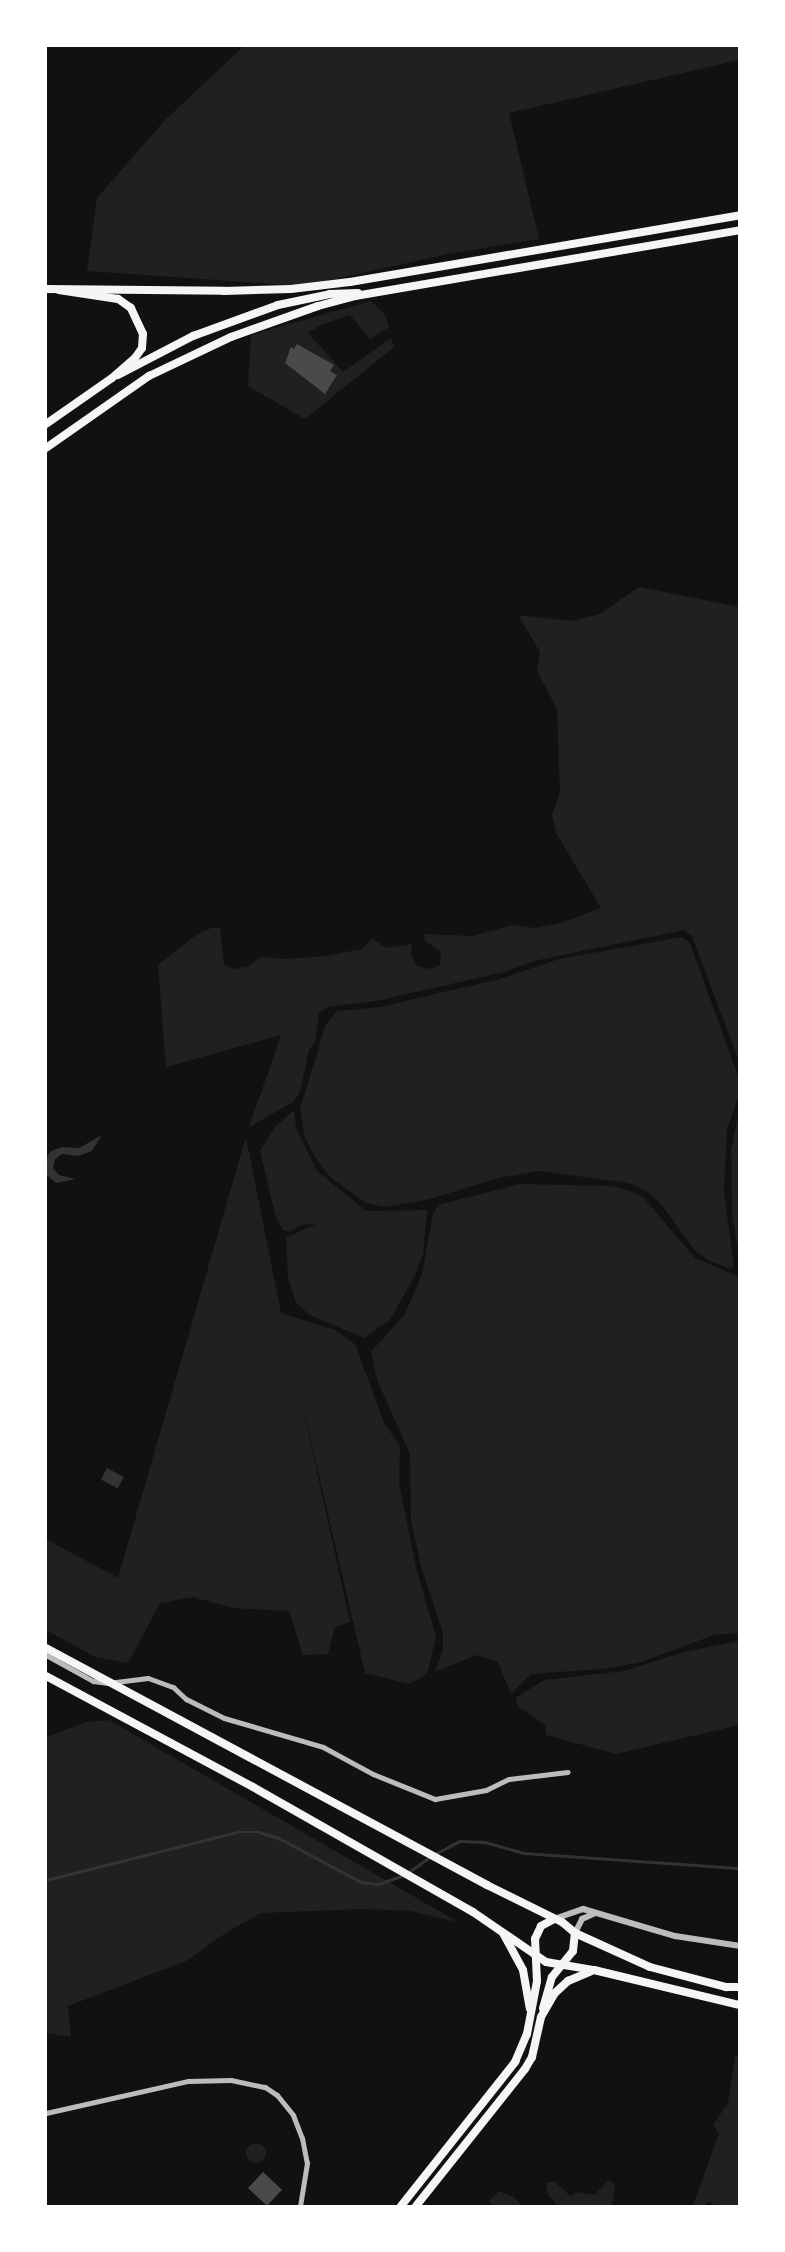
<!DOCTYPE html>
<html>
<head>
<meta charset="utf-8">
<style>
  body { margin:0 }
  #map { position:relative; width:785px; height:2252px; overflow:hidden; background:#111; font-family:"Public Sans",sans-serif }
  div>[style] { position:absolute }
  .green>* { inset:0; background:#202020 }
  .round { border-radius:50% }
  .water>* { inset:0; background:#333; transform-origin:0 0 }
  .stream>* { height:2.5px; margin:-1.25px; padding:0 1.25px; transform-origin:1.25px; border-radius:1.25px; background:#333 }
  .building>* { inset:0; background:#4a4a4a; transform-origin:0 0 }
  .minor>* { height:5px; margin:-2.5px; padding:0 2.5px; transform-origin:2.5px; border-radius:2.5px; background:#bcbcbc }
  .tertiary>* { height:6px; margin:-3px; padding:0 3px; transform-origin:3px; border-radius:3px; background:#bcbcbc }
  .primary>* { height:8px; margin:-4px; padding:0 4px; transform-origin:4px; border-radius:4px; background:#f5f5f5 }
  .trunk>* { height:8px; margin:-4px; padding:0 4px; transform-origin:4px; border-radius:4px; background:#f5f5f5 }
  span { translate:-50% -50%; white-space:nowrap; text-align:center; line-height:1.15; -webkit-text-stroke:5px #fff; paint-order:stroke }
  .frame { position:absolute; inset:0; border:47px solid #fff; pointer-events:none }
</style>
</head>
<body>
<div id="map">
  <div class="green">
    <div style="clip-path:polygon(244px 46px,739px 46px,739px 60px,509px 113px,539px 239px,448px 254px,304px 286px,87px 271px,97px 198px,164px 121px)"></div>
    <div style="clip-path:polygon(371px 301px,385px 315px,389px 327px,370px 339px,350px 315px,321px 325px,308px 333px,343px 372px,391px 338px,394px 347px,305px 419px,248px 386px,251px 335px)"></div>
    <div style="clip-path:polygon(639px 587px,739px 607px,739px 1061px,692px 936px,684px 930px,534px 961px,504px 972px,376px 1001px,327px 1007px,319px 1013px,315px 1042px,309px 1050px,300px 1092px,293px 1102px,249px 1127px,281px 1035px,166px 1067px,158px 965px,196px 935px,211px 928px,220px 928px,224px 964px,232px 969px,247px 967px,261px 957px,285px 959px,325px 956px,362px 949px,372px 938px,386px 948px,412px 944px,411px 955px,417px 966px,431px 969px,440px 965px,441px 952px,425px 941px,423px 934px,472px 936px,512px 925px,535px 928px,561px 923px,601px 908px,556px 833px,552px 815px,560px 792px,557px 709px,537px 671px,540px 652px,518px 615px,572px 621px,600px 614px)"></div>
    <div style="clip-path:polygon(682px 937px,690px 943px,738px 1076px,738px 1097px,727px 1130px,724px 1192px,734px 1266px,730px 1269px,708px 1260px,696px 1252px,661px 1204px,648px 1192px,629px 1183px,539px 1171px,499px 1178px,430px 1199px,385px 1207px,366px 1203px,330px 1177px,315px 1157px,305px 1138px,300px 1109px,326px 1024px,337px 1011px,380px 1007px,500px 979px,559px 959px)"></div>
    <div style="clip-path:polygon(294px 1110px,296px 1128px,317px 1171px,366px 1211px,427px 1210px,423px 1254px,415px 1275px,390px 1320px,364px 1338px,310px 1315px,296px 1303px,288px 1277px,286px 1238px,316px 1224px,302px 1225px,289px 1232px,283px 1230px,275px 1214px,260px 1151px,276px 1126px)"></div>
    <div style="clip-path:polygon(739px 1113px,739px 1256px,732px 1215px,731px 1150px)"></div>
    <div style="clip-path:polygon(246px 1137px,281px 1313px,335px 1330px,355px 1344px,384px 1423px,400px 1446px,399px 1483px,416px 1568px,436px 1637px,427px 1674px,409px 1684px,365px 1673px,300px 1394px,350px 1622px,335px 1627px,328px 1654px,303px 1655px,289px 1611px,233px 1608px,193px 1597px,160px 1603px,128px 1663px,95px 1657px,46px 1630px,46px 1539px,118px 1578px)"></div>
    <div style="clip-path:polygon(520px 1184px,612px 1186px,634px 1192px,644px 1198px,695px 1258px,739px 1277px,740px 1633px,714px 1635px,638px 1663px,602px 1669px,531px 1674px,511px 1694px,498px 1662px,476px 1655px,435px 1672px,443px 1649px,443px 1633px,422px 1570px,411px 1521px,410px 1454px,377px 1380px,371px 1352px,405px 1314px,422px 1274px,433px 1214px,438px 1205px)"></div>
    <div style="clip-path:polygon(739px 1641px,739px 1725px,616px 1754px,546px 1735px,545px 1725px,517px 1706px,516px 1698px,544px 1680px,624px 1671px,684px 1652px)"></div>
    <div style="clip-path:polygon(109px 1720px,458px 1922px,410px 1911px,363px 1909px,261px 1913px,227px 1932px,186px 1961px,68px 2006px,71px 2037px,46px 2033px,46px 1737px,87px 1722px)"></div>
    <div style="clip-path:polygon(735px 2056px,740px 2056px,739px 2206px,718px 2206px,708px 2202px,704px 2206px,693px 2206px,719px 2133px,713px 2125px,728px 2103px)"></div>
    <div class="round" style="left:246px;top:2143px;width:20px;height:20px"></div>
    <div style="clip-path:polygon(609px 2180px,615px 2186px,612px 2206px,558px 2206px,548px 2195px,546px 2183px,554px 2181px,570px 2196px,577px 2192px,594px 2195px)"></div>
    <div style="clip-path:polygon(499px 2191px,514px 2197px,522px 2206px,493px 2206px,489px 2201px)"></div>
  </div>
  <div class="water">
    <div style="clip-path:polygon(102px 1135px,92px 1151px,78px 1156px,62px 1154px,55px 1159px,53px 1168px,59px 1175px,75px 1179px,56px 1183px,47px 1175px,46px 1158px,51px 1151px,62px 1147px,79px 1148px)"></div>
    <div style="left:107px;top:1468px;width:19px;height:13px;rotate:28deg"></div>
  </div>
  <div class="stream">
    <div style="left:435px;top:1854px;width:27px;rotate:-28deg"></div>
    <div style="left:459px;top:1841px;width:26px;rotate:2deg"></div>
    <div style="left:485px;top:1842px;width:41px;rotate:15.8deg"></div>
    <div style="left:524px;top:1853px;width:217px;rotate:4deg"></div>
    <div style="left:409px;top:1872px;width:26px;rotate:-36deg"></div>
    <div style="left:46px;top:1880px;width:197px;rotate:-14.1deg"></div>
    <div style="left:237px;top:1832px;width:22px"></div>
    <div style="left:259px;top:1832px;width:21px;rotate:17deg"></div>
    <div style="left:279px;top:1838px;width:93px;rotate:28.2deg"></div>
    <div style="left:361px;top:1882px;width:17px;rotate:7deg"></div>
    <div style="left:378px;top:1884px;width:28px;rotate:-19deg"></div>
  </div>
  <div class="building">
    <div style="clip-path:polygon(297px 344px,334px 365px,330px 371px,337px 375px,325px 394px,285px 363px,291px 347px,294px 349px)"></div>
    <div style="left:263px;top:2172px;width:26px;height:22px;rotate:43deg"></div>
  </div>
  <div class="minor">
    <div style="left:46px;top:1655px;width:54px;rotate:29deg"></div>
    <div style="left:93px;top:1681px;width:15px;rotate:8deg"></div>
    <div style="left:108px;top:1683px;width:40px;rotate:-7.1deg"></div>
    <div style="left:148px;top:1678px;width:27px;rotate:20deg"></div>
    <div style="left:173px;top:1687px;width:18px;rotate:43deg"></div>
    <div style="left:186px;top:1699px;width:42px;rotate:26.6deg"></div>
    <div style="left:224px;top:1718px;width:103px;rotate:16.3deg"></div>
    <div style="left:323px;top:1747px;width:57px;rotate:28.4deg"></div>
    <div style="left:373px;top:1774px;width:67px;rotate:22deg"></div>
    <div style="left:435px;top:1799px;width:52px;rotate:-10deg"></div>
    <div style="left:486px;top:1790px;width:25px;rotate:-26deg"></div>
    <div style="left:509px;top:1779px;width:59px;rotate:-6.8deg"></div>
    <div style="left:46px;top:2113px;width:146px;rotate:-12.7deg"></div>
    <div style="left:188px;top:2081px;width:43px;rotate:-1.3deg"></div>
    <div style="left:231px;top:2080px;width:35px;rotate:12deg"></div>
    <div style="left:265px;top:2087px;width:14px;rotate:34deg"></div>
    <div style="left:277px;top:2095px;width:26px;rotate:51deg"></div>
    <div style="left:293px;top:2115px;width:25px;rotate:69deg"></div>
    <div style="left:302px;top:2138px;width:25px;rotate:79deg"></div>
    <div style="left:307px;top:2163px;width:44px;rotate:99.2deg"></div>
  </div>
  <div class="tertiary">
    <div style="left:554px;top:1919px;width:31px;rotate:-19deg"></div>
    <div style="left:583px;top:1909px;width:96px;rotate:16.4deg"></div>
    <div style="left:675px;top:1936px;width:66px;rotate:8.7deg"></div>
    <div style="left:575px;top:1933px;width:16px;rotate:-63deg"></div>
    <div style="left:582px;top:1919px;width:12px;rotate:-24deg"></div>
  </div>
  <div class="primary">
    <div style="left:46px;top:289px;width:178px;rotate:0.6deg"></div>
    <div style="left:224px;top:291px;width:67px;rotate:-1.7deg"></div>
    <div style="left:291px;top:289px;width:59px;rotate:-6.8deg"></div>
    <div style="left:350px;top:282px;width:396px;rotate:-9.7deg"></div>
    <div style="left:118px;top:375px;width:85px;rotate:-27.5deg"></div>
    <div style="left:193px;top:336px;width:90px;rotate:-20deg"></div>
    <div style="left:278px;top:305px;width:53px;rotate:-11.9deg"></div>
    <div style="left:330px;top:294px;width:28px;rotate:-2deg"></div>
    <div style="left:46px;top:448px;width:126px;rotate:-35deg"></div>
    <div style="left:149px;top:376px;width:91px;rotate:-25.4deg"></div>
    <div style="left:231px;top:337px;width:92px;rotate:-19.6deg"></div>
    <div style="left:318px;top:306px;width:38px;rotate:-15deg"></div>
    <div style="left:355px;top:296px;width:391px;rotate:-9.7deg"></div>
    <div style="left:46px;top:1648px;width:501px;rotate:28.25deg"></div>
    <div style="left:487px;top:1885px;width:84px;rotate:26.3deg"></div>
    <div style="left:562px;top:1922px;width:17px;rotate:40deg"></div>
    <div style="left:575px;top:1933px;width:82px;rotate:24.4deg"></div>
    <div style="left:650px;top:1967px;width:79px;rotate:14.7deg"></div>
    <div style="left:726px;top:1987px;width:14px"></div>
    <div style="left:46px;top:1676px;width:235px;rotate:28.2deg"></div>
    <div style="left:253px;top:1787px;width:253px;rotate:29.6deg"></div>
    <div style="left:473px;top:1912px;width:88px;rotate:34.4deg"></div>
    <div style="left:546px;top:1962px;width:49px;rotate:9.5deg"></div>
    <div style="left:594px;top:1970px;width:150px;rotate:13.5deg"></div>
    <div style="left:503px;top:1933px;width:42px;rotate:61.6deg"></div>
    <div style="left:523px;top:1970px;width:39px;rotate:80deg"></div>
    <div style="left:543px;top:2008px;width:32px;rotate:-74deg"></div>
    <div style="left:552px;top:1977px;width:33px;rotate:-51deg"></div>
    <div style="left:573px;top:1951px;width:18px;rotate:-84deg"></div>
    <div style="left:401px;top:2206px;width:184px;rotate:-51.6deg"></div>
    <div style="left:515px;top:2062px;width:30px;rotate:-67deg"></div>
    <div style="left:527px;top:2034px;width:54px;rotate:-79.3deg"></div>
    <div style="left:537px;top:1981px;width:42px;rotate:-92.7deg"></div>
    <div style="left:535px;top:1939px;width:14px;rotate:-65deg"></div>
    <div style="left:541px;top:1926px;width:15px;rotate:-28deg"></div>
    <div style="left:416px;top:2206px;width:175px;rotate:-51.5deg"></div>
    <div style="left:525px;top:2069px;width:14px;rotate:-60deg"></div>
    <div style="left:532px;top:2057px;width:41px;rotate:-77.3deg"></div>
    <div style="left:541px;top:2017px;width:28px;rotate:-60deg"></div>
    <div style="left:555px;top:1993px;width:18px;rotate:-43deg"></div>
    <div style="left:568px;top:1981px;width:25px;rotate:-23deg"></div>
  </div>
  <div class="trunk">
    <div style="left:46px;top:424px;width:80px;rotate:-34.9deg"></div>
    <div style="left:112px;top:378px;width:30px;rotate:-41deg"></div>
    <div style="left:135px;top:358px;width:12px;rotate:-55deg"></div>
    <div style="left:142px;top:348px;width:14px;rotate:-86deg"></div>
    <div style="left:143px;top:334px;width:29px;rotate:-115deg"></div>
    <div style="left:131px;top:308px;width:16px;rotate:-145deg"></div>
    <div style="left:118px;top:299px;width:60px;rotate:-171.3deg"></div>
  </div>
  <div class="frame"></div>
</div>
</body>
</html>
